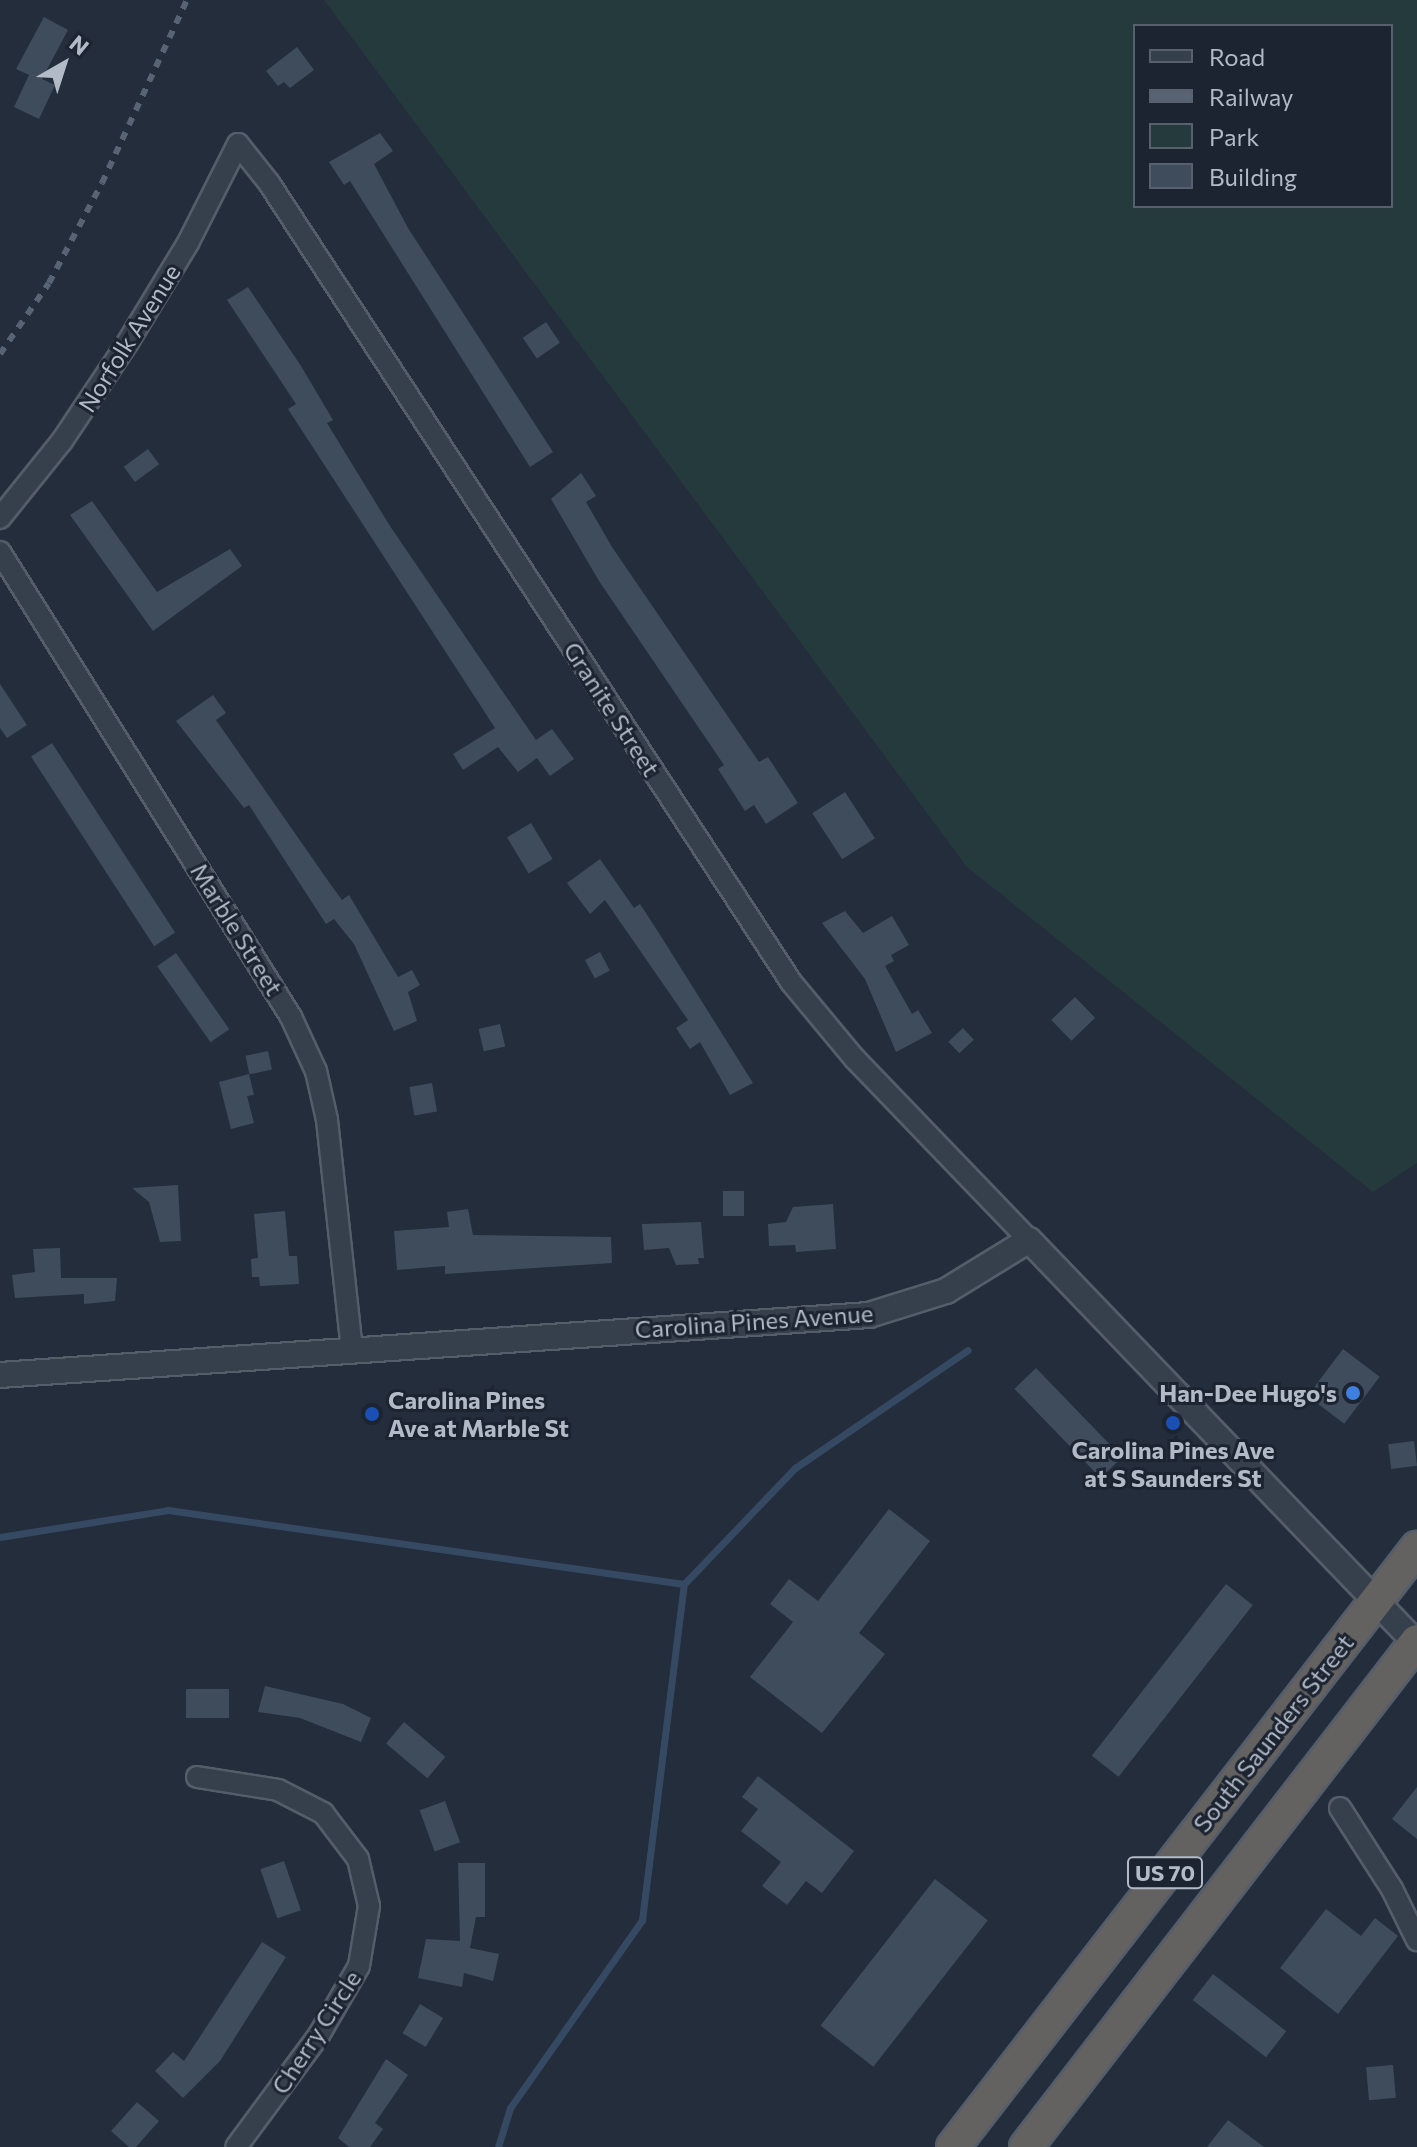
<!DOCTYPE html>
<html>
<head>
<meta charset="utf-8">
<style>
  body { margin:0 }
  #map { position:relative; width:1417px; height:2147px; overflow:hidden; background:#232d3c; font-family:Commissioner,sans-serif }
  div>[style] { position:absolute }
  .green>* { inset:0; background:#253a3d }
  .stream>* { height:7px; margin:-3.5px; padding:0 3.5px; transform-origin:3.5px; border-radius:3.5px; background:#364963 }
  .building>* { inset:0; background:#3f4c5b; transform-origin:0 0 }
  .roads { filter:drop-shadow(2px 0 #555d6a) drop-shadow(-2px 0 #555d6a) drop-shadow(0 2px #555d6a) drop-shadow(0 -2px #555d6a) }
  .minor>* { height:20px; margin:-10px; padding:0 10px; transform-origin:10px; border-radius:10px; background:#363f4c }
  .tertiary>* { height:24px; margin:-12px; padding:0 12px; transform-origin:12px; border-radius:12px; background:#363f4c }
  .trunk>* { height:32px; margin:-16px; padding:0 16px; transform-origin:16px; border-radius:16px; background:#636260 }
  .rail>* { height:6px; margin-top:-3px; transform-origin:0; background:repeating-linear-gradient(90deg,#586373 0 8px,transparent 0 16px) }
  .dots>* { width:22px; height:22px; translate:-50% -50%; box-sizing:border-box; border:4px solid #1c2431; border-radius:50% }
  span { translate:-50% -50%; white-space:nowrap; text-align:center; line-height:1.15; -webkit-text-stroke:6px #1c2431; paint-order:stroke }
  .shield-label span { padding:2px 6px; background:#1c2431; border:2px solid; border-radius:6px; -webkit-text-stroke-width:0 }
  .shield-label { font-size:22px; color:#b2bac7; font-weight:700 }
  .street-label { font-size:24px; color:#b2bac7 }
  .poi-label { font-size:24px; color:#b2bac7; font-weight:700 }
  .right { translate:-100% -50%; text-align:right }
  .left { translate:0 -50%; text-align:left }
  .legend { position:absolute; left:1133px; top:24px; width:260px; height:184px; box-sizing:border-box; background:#1c2431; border:2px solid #58606d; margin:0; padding:10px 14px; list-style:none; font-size:24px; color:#b2bac7 }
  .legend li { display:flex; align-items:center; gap:16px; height:40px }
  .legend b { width:40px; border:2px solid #58606d }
  .north { position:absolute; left:24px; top:24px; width:80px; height:80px; -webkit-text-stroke:6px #1c2431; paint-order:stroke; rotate:39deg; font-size:22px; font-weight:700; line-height:32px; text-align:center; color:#b2bac7 }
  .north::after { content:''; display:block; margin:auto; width:28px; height:36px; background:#b2bac7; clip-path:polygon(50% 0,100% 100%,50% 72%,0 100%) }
</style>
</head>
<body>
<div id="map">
  <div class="green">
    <div style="clip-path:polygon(evenodd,324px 0,1417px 0,1417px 1163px,1373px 1192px,967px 867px,324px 0,1135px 26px,1391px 26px,1391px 206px,1135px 206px,1135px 26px)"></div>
  </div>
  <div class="stream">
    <div style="left:0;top:1537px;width:170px;rotate:-9.1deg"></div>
    <div style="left:168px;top:1510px;width:521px;rotate:8.16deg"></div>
    <div style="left:498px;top:2147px;width:41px;rotate:-72.9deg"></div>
    <div style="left:510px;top:2108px;width:230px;rotate:-54.9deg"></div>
    <div style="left:642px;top:1920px;width:339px;rotate:-82.9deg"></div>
    <div style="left:684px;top:1584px;width:161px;rotate:-46.3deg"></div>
    <div style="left:795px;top:1468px;width:209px;rotate:-34.3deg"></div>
  </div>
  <div class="building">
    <div style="clip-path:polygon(44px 17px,68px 30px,42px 79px,55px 85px,39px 119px,14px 107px,29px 75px,16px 69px)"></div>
    <div style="clip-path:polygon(297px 47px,314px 70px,290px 88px,284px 82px,278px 86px,266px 71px)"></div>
    <div style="clip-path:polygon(380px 133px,393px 151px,374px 164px,408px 228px,553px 452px,530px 467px,350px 181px,344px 185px,329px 162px)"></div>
    <div style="clip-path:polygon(248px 287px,301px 366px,333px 420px,327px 423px,390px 526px,505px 695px,536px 740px,552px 729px,574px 759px,550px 776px,537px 758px,518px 772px,498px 747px,463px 770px,453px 754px,495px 728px,288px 409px,296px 404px,227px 300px)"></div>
    <div style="left:546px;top:322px;width:25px;height:28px;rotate:56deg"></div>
    <div style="left:148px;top:449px;width:19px;height:30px;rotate:54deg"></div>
    <div style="clip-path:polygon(581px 473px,596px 496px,586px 502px,612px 547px,759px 762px,768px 757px,798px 803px,766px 824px,754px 805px,745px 811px,718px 769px,724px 765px,599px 581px,551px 499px)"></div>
    <div style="clip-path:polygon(92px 501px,157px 592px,230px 549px,242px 566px,153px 631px,70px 515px)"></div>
    <div style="clip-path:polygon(0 684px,27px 725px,7px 738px,0 728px)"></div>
    <div style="clip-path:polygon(213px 695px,226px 713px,216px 720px,331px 885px,342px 900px,349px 895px,398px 977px,412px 970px,420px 985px,408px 992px,417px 1021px,394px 1031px,354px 944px,334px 919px,326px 924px,249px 805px,244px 808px,176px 721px)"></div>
    <div style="left:52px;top:743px;width:226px;height:25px;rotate:57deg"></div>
    <div style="left:845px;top:792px;width:55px;height:39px;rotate:57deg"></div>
    <div style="left:531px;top:823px;width:42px;height:28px;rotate:59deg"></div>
    <div style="clip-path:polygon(600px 859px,634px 908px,640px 904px,657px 930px,753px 1083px,730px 1095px,700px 1042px,690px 1049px,676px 1028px,688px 1020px,605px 900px,590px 914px,567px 883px)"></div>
    <div style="clip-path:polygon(845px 911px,863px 933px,892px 916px,909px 945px,891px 955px,894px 961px,885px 966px,912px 1014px,918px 1010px,932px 1033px,896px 1052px,865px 979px,822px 923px)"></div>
    <div style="left:600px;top:952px;width:21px;height:17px;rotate:62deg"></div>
    <div style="left:176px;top:953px;width:93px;height:23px;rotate:55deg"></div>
    <div style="left:1075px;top:997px;width:29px;height:33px;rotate:46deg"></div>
    <div style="left:500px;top:1024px;width:23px;height:22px;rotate:77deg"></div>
    <div style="left:963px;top:1028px;width:16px;height:20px;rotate:47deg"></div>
    <div style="left:268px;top:1051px;width:19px;height:23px;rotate:78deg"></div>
    <div style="clip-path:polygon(249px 1074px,254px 1095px,247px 1096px,254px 1123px,231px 1129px,219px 1082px)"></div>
    <div style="left:432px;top:1083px;width:29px;height:23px;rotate:80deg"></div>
    <div style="clip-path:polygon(178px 1185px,181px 1241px,160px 1242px,149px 1202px,132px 1188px)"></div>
    <div style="left:744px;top:1191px;width:25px;height:21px;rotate:90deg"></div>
    <div style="clip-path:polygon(833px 1204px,836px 1249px,796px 1252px,795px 1245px,769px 1246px,768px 1224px,786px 1222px,793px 1207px)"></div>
    <div style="clip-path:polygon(468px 1209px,473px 1235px,611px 1237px,612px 1263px,445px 1274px,445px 1266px,397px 1270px,394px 1231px,449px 1227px,447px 1212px)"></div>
    <div style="clip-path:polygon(285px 1211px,289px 1256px,297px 1256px,299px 1284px,260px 1286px,259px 1277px,252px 1277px,251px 1259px,258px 1258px,254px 1214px)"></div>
    <div style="clip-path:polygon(701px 1222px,704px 1258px,698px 1258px,699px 1264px,676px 1265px,669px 1248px,644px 1250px,642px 1224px)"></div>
    <div style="clip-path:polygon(60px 1248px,61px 1278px,117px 1278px,115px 1301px,84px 1304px,84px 1294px,15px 1298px,12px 1275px,35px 1272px,33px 1249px)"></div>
    <div style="left:1343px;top:1349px;width:46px;height:59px;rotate:37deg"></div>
    <div style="left:1036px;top:1368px;width:124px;height:30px;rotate:46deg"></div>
    <div style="left:1414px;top:1441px;width:25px;height:26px;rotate:83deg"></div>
    <div style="clip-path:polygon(889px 1509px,930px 1541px,859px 1633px,885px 1654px,822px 1733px,750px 1677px,793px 1622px,770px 1604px,789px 1579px,818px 1601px)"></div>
    <div style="left:1226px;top:1584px;width:34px;height:218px;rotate:38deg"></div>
    <div style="clip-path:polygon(265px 1686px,343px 1704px,371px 1718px,361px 1742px,300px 1718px,258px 1712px)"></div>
    <div style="left:229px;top:1689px;width:29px;height:43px;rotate:90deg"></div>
    <div style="left:404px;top:1722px;width:54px;height:28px;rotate:40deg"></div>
    <div style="clip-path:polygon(758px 1776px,854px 1851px,822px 1893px,806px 1881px,787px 1905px,762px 1886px,781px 1862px,741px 1831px,758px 1809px,742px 1797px)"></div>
    <div style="clip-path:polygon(1417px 1787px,1417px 1839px,1392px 1819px)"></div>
    <div style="left:445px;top:1801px;width:44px;height:27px;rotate:70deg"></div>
    <div style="left:284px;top:1861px;width:52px;height:25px;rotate:71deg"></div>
    <div style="clip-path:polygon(458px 1863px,485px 1863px,485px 1917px,476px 1917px,470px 1948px,499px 1954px,493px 1981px,464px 1973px,462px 1987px,418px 1978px,426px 1939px,460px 1941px)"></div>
    <div style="left:935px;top:1879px;width:67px;height:186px;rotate:38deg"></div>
    <div style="clip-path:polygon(1326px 1909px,1361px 1936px,1375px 1918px,1398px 1936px,1338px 2014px,1280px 1968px)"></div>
    <div style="clip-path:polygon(262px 1942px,286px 1957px,220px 2061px,183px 2098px,155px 2071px,173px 2052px,184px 2061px)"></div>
    <div style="left:1213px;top:1974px;width:93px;height:33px;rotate:38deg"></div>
    <div style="left:420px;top:2004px;width:27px;height:34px;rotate:31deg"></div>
    <div style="clip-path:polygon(386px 2059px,408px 2075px,375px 2123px,383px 2129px,370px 2147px,349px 2147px,338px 2138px)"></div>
    <div style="left:1393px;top:2065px;width:33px;height:27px;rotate:85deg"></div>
    <div style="clip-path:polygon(137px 2102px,159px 2121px,136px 2147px,129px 2147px,111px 2131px)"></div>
    <div style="clip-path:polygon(1228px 2120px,1264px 2147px,1207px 2147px)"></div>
  </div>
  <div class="roads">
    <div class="minor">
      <div style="left:0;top:518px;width:99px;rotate:-51.2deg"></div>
      <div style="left:62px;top:441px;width:119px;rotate:-56.3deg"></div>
      <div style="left:128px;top:342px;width:116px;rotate:-58.8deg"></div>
      <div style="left:188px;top:243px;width:111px;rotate:-63.2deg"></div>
      <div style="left:238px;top:144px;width:50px;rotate:51.5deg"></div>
      <div style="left:269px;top:183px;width:954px;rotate:56.84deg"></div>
      <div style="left:791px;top:982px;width:100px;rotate:50.3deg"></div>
      <div style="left:855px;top:1059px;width:251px;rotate:46.1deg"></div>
      <div style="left:0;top:552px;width:549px;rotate:57.96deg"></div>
      <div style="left:291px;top:1017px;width:60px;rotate:65.2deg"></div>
      <div style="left:316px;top:1071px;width:50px;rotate:77.3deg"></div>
      <div style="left:327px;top:1120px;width:232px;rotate:83.8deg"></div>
      <div style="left:197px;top:1777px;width:82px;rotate:9.1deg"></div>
      <div style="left:278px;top:1790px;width:51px;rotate:27.1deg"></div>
      <div style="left:323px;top:1813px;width:58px;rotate:52.7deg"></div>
      <div style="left:358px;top:1859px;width:48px;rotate:76.8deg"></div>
      <div style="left:369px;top:1906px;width:61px;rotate:99.5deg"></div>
      <div style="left:359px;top:1966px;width:80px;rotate:120.1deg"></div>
      <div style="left:319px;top:2035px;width:139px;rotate:126.5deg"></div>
      <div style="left:1340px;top:1808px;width:96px;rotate:57.3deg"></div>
      <div style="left:1392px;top:1889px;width:57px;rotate:63.9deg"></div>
    </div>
    <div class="tertiary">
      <div style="left:0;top:1375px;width:871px;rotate:-3.95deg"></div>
      <div style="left:869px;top:1315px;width:81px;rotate:-17.3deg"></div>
      <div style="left:946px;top:1291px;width:97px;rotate:-31.6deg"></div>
      <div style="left:1029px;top:1240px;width:560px;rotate:46.16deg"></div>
    </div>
    <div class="trunk">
      <div style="left:953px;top:2147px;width:758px;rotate:-52.24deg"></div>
      <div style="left:1026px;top:2147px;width:639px;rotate:-52.31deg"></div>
    </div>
  </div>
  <div class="rail">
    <div style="left:0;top:354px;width:86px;rotate:-55.4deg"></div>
    <div style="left:49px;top:283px;width:113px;rotate:-62.1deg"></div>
    <div style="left:102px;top:183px;width:202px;rotate:-65.1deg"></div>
  </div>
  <div class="dots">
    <div style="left:1353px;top:1393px;background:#3f7fe0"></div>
    <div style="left:372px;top:1414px;background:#1a4fb4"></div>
    <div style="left:1173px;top:1423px;background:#1a4fb4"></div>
  </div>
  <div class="shield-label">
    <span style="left:1165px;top:1873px">US 70</span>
  </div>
  <div class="street-label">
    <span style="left:129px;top:338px;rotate:-58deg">Norfolk Avenue</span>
    <span style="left:612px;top:709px;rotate:57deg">Granite Street</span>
    <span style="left:237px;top:929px;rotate:58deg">Marble Street</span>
    <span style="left:754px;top:1321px;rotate:-4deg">Carolina Pines Avenue</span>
    <span style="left:1273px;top:1733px;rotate:-52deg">South Saunders Street</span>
    <span style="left:316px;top:2032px;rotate:-57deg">Cherry Circle</span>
  </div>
  <div class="poi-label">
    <span class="right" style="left:1337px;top:1393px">Han-Dee Hugo's</span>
    <span class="left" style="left:388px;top:1414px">Carolina Pines<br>Ave at Marble St</span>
    <span style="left:1173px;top:1464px">Carolina Pines Ave<br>at S Saunders St</span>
  </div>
  <ul class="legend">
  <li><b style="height:10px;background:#363f4c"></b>Road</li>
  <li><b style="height:10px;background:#586373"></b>Railway</li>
  <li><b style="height:22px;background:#253a3d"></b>Park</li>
  <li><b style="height:22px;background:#3f4c5b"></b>Building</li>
  </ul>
  <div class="north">N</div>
</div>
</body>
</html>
